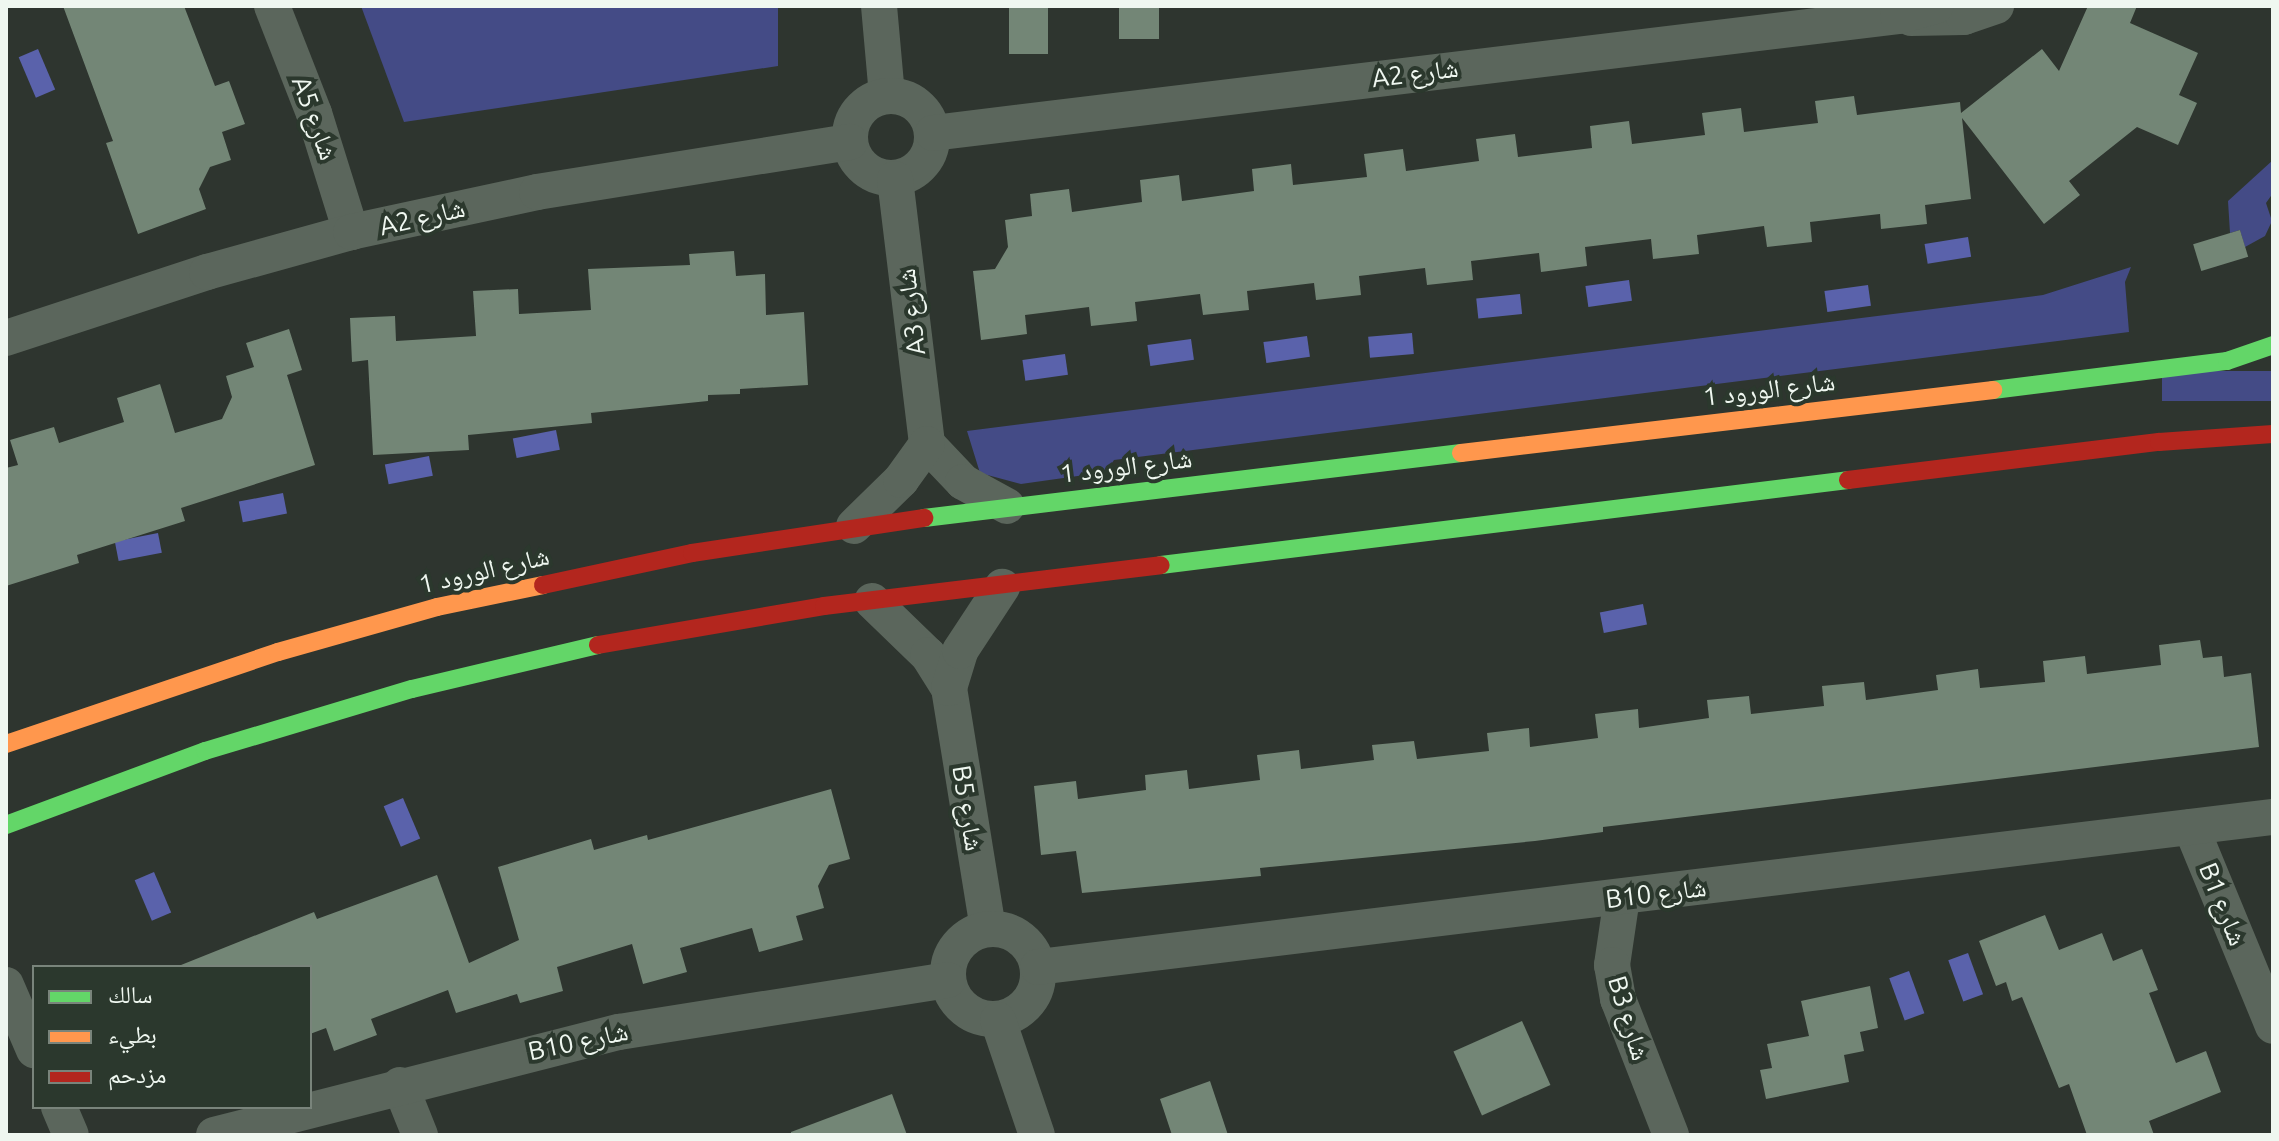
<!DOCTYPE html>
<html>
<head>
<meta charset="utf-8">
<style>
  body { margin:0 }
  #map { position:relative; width:2279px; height:1141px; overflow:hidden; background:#2e352f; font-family:Ubuntu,"Noto Naskh Arabic",sans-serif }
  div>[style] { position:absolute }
  .green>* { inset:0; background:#444b86; transform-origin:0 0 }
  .water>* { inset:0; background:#5a62ab; transform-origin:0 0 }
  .building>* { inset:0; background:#738676; transform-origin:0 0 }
  .street>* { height:36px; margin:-18px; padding:0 18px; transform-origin:18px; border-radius:18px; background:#5b665c }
  .street>.ring { margin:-18px; padding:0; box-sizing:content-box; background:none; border:36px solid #5b665c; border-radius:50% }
  .fast>* { height:18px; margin:-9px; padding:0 9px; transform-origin:9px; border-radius:9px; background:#63d668 }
  .slow>* { height:18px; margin:-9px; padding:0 9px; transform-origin:9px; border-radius:9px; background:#ff974d }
  .jam>* { height:18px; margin:-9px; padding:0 9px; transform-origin:9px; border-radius:9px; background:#b3261e }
  span { translate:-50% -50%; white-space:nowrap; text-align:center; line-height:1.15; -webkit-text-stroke:8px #2b382d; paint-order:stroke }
  .street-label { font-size:26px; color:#eff7f0 }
  .frame { position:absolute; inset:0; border:8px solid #eff7f0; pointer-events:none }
  .legend { position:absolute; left:32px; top:965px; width:280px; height:144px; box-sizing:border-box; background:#2b382d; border:2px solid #79847b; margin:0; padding:10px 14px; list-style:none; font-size:24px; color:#eff7f0 }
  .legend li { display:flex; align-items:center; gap:16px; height:40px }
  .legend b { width:40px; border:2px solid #79847b }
</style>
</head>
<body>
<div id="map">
  <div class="green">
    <div style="clip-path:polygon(361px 6px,778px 6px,778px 66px,404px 122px)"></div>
    <div style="clip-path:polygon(2273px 160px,2273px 193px,2266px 203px,2272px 221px,2265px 236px,2245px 247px,2240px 230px,2230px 233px,2228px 201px)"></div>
    <div style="clip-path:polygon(2131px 267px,2125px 282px,2129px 332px,1114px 460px,1106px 472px,1021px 484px,980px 473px,967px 431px,2043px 295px)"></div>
    <div style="left:2273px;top:371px;width:30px;height:111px;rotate:90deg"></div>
  </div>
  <div class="water">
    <div style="left:38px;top:49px;width:44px;height:21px;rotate:67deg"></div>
    <div style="left:1968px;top:237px;width:20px;height:44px;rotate:81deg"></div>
    <div style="left:1629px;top:280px;width:21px;height:44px;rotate:82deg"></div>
    <div style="left:1868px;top:285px;width:21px;height:44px;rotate:82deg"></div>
    <div style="left:1520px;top:294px;width:20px;height:44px;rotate:84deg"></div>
    <div style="left:1412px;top:333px;width:21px;height:44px;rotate:85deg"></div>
    <div style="left:1307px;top:336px;width:21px;height:44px;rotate:82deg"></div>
    <div style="left:1191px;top:339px;width:21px;height:44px;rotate:82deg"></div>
    <div style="left:1065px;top:354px;width:21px;height:43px;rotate:82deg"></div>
    <div style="left:556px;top:430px;width:20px;height:44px;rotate:79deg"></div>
    <div style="left:429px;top:456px;width:20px;height:45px;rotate:79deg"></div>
    <div style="left:283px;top:493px;width:21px;height:45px;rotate:79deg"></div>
    <div style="left:158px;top:533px;width:20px;height:44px;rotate:79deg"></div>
    <div style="left:1643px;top:604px;width:21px;height:44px;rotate:79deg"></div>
    <div style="left:403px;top:798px;width:44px;height:21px;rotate:67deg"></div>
    <div style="left:154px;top:872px;width:44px;height:21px;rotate:67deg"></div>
    <div style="left:1968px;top:953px;width:44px;height:21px;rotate:70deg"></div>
    <div style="left:1909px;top:971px;width:45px;height:21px;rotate:70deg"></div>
  </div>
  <div class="building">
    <div style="clip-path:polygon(63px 6px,184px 6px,215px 86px,229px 81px,245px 124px,222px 132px,231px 160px,210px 167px,199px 189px,206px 209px,138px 234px,106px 143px,113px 141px)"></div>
    <div style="left:1009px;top:6px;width:39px;height:48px"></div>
    <div style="left:1119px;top:6px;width:40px;height:33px"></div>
    <div style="clip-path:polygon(2088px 6px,2137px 6px,2130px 23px,2198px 53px,2179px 95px,2197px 103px,2178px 145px,2137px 127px,2069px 181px,2080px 195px,2044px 224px,1962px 118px,1971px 199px,1925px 205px,1927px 224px,1881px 229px,1880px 214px,1810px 222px,1812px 242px,1767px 247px,1764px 226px,1697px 235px,1699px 254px,1653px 259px,1651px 239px,1585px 247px,1587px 266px,1541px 272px,1539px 253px,1471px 261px,1473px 280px,1427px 285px,1425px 268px,1359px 276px,1361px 295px,1316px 300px,1314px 283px,1247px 291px,1249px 310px,1203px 315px,1200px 294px,1135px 302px,1137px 321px,1091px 326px,1089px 307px,1025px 315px,1027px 334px,981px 340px,973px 271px,995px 269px,1008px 247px,1005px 220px,1032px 216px,1030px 194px,1069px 189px,1072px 212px,1142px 202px,1140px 180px,1179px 175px,1182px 201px,1254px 191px,1252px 169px,1291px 164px,1293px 185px,1367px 177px,1364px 154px,1403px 149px,1406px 171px,1479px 161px,1476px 139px,1515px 134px,1518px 157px,1592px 148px,1590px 126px,1629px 121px,1632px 144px,1705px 135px,1702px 113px,1741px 108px,1744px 132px,1818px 123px,1815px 101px,1854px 96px,1857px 115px,1960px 102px,1961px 113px,2042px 49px,2059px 71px)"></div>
    <div style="left:2240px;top:230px;width:28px;height:49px;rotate:73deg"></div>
    <div style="clip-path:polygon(734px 251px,736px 276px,765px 274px,766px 315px,804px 312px,808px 385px,740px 389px,740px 394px,708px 395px,708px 401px,591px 413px,592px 423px,468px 435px,469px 450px,373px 455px,368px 360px,352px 362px,350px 318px,395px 316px,396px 341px,476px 336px,473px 291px,518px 289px,519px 314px,591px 310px,588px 269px,690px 265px,689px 254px)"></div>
    <div style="clip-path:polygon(289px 329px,302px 370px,287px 375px,315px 465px,181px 508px,185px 521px,77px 555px,79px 563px,6px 586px,6px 468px,18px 465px,10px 440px,54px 427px,59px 443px,124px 422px,117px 398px,160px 384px,175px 433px,222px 419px,232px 397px,226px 376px,254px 367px,246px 343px)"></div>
    <div style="clip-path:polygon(2200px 640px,2203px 658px,2222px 656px,2224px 677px,2251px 673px,2259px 747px,1603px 827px,1603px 832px,1535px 841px,1260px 868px,1261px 876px,1082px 893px,1076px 851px,1041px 855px,1034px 786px,1076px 781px,1078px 799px,1146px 790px,1145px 775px,1187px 770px,1189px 789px,1260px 780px,1257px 755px,1299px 750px,1301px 769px,1374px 760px,1372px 745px,1414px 741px,1417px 759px,1489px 751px,1487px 733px,1529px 728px,1530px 747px,1598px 738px,1595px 714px,1638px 709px,1639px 728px,1709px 718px,1707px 700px,1749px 696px,1751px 714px,1824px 706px,1822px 686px,1864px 682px,1866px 700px,1938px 690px,1936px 675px,1978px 669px,1980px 688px,2045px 682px,2043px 661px,2085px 656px,2087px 674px,2161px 665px,2159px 645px)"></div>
    <div style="clip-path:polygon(831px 789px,850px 859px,829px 865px,818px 886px,824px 908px,796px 916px,803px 940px,759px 952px,752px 928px,680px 948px,687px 972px,643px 984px,632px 944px,557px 967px,563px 991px,520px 1003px,517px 994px,456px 1013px,448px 990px,371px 1019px,377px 1035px,334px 1051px,326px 1028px,310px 1034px,310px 967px,176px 967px,314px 912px,317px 919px,437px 875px,469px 963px,519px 940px,498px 867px,591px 839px,594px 850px,647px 835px,648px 840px)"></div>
    <div style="clip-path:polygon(2045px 915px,2059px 950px,2102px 933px,2113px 961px,2142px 949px,2158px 990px,2149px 993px,2176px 1063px,2206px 1051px,2221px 1092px,2149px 1121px,2154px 1135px,2087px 1135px,2069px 1084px,2059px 1088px,2022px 997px,2012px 1001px,2006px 982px,1996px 986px,1979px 941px)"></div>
    <div style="clip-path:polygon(1870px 986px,1878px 1028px,1860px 1032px,1864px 1051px,1844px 1055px,1849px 1082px,1766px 1099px,1760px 1070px,1772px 1068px,1767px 1044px,1809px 1036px,1801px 1001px)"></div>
    <div style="left:1522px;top:1021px;width:70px;height:75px;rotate:66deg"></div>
    <div style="clip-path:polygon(1210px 1081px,1228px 1135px,1172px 1135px,1160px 1099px)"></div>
    <div style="clip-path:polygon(892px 1094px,907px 1135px,791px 1135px,791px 1132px)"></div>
  </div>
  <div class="street">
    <div style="left:272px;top:6px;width:115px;rotate:68.6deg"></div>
    <div style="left:314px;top:113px;width:125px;rotate:72.7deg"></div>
    <div style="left:879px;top:6px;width:90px;rotate:84.9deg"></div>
    <div style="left:1911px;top:18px;width:53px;rotate:-1.1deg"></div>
    <div style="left:1964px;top:17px;width:34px;rotate:-19deg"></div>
    <div class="ring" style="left:850px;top:96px;width:46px;height:46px"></div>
    <div style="left:933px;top:133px;width:972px;rotate:-6.91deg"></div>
    <div style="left:1898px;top:16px;width:39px;rotate:-15deg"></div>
    <div style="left:895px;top:179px;width:267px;rotate:83.1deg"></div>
    <div style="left:927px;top:444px;width:52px;rotate:46.5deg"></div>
    <div style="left:963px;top:482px;width:50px;rotate:28.6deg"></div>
    <div style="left:6px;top:338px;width:212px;rotate:-18.2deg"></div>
    <div style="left:207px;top:272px;width:149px;rotate:-15.5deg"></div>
    <div style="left:351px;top:232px;width:190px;rotate:-12.1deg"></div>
    <div style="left:537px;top:192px;width:317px;rotate:-9.1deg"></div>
    <div style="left:854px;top:526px;width:66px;rotate:-44.4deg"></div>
    <div style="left:901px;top:480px;width:44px;rotate:-54.2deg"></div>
    <div style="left:872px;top:601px;width:78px;rotate:44deg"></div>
    <div style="left:928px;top:655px;width:39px;rotate:58deg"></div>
    <div style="left:949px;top:688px;width:244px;rotate:80.8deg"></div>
    <div style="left:949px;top:688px;width:39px;rotate:-73deg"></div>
    <div style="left:960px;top:651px;width:77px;rotate:-56.7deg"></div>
    <div style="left:2191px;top:827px;width:215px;rotate:67.6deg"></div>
    <div style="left:1622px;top:897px;width:69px;rotate:98.4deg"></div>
    <div style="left:1612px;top:965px;width:35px;rotate:80deg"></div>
    <div style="left:1618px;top:999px;width:146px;rotate:68.7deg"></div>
    <div class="ring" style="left:948px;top:929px;width:54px;height:54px"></div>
    <div style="left:1038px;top:967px;width:1244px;rotate:-6.93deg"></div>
    <div style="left:6px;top:985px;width:71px;rotate:66.7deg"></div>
    <div style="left:998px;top:1020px;width:121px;rotate:71.3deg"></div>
    <div style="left:400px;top:1085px;width:54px;rotate:68.2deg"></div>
    <div style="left:59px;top:1107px;width:30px;rotate:67deg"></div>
    <div style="left:214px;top:1135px;width:418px;rotate:-14.3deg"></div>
    <div style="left:619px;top:1032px;width:333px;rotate:-9deg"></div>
  </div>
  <div class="fast">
    <div style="left:1993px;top:390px;width:236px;rotate:-7.1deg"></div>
    <div style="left:2227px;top:361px;width:49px;rotate:-19.2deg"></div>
    <div style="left:924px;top:518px;width:541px;rotate:-6.9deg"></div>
    <div style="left:1161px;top:565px;width:692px;rotate:-7.05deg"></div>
    <div style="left:6px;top:825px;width:212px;rotate:-20.4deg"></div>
    <div style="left:205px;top:751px;width:216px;rotate:-16.7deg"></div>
    <div style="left:412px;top:689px;width:191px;rotate:-13.3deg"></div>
  </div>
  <div class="slow">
    <div style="left:1461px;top:453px;width:536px;rotate:-6.75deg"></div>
    <div style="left:6px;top:744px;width:287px;rotate:-18.7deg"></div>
    <div style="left:278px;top:652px;width:165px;rotate:-15.8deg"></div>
    <div style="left:437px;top:607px;width:108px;rotate:-11.7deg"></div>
  </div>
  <div class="jam">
    <div style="left:1848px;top:480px;width:313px;rotate:-7deg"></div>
    <div style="left:2159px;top:442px;width:114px;rotate:-4deg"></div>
    <div style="left:543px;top:585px;width:152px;rotate:-12.1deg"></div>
    <div style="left:692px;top:553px;width:235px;rotate:-8.6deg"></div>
    <div style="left:598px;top:645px;width:229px;rotate:-9.8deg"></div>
    <div style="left:824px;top:606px;width:339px;rotate:-6.9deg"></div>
  </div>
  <div class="street-label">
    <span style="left:1415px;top:73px;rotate:-7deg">A2 شارع</span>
    <span style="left:315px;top:118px;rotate:70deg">A5 شارع</span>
    <span style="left:422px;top:217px;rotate:-13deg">A2 شارع</span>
    <span style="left:911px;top:312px;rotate:-97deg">A3 شارع</span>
    <span style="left:1769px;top:389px;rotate:-7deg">شارع الورود 1</span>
    <span style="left:1126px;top:466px;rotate:-7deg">شارع الورود 1</span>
    <span style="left:484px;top:570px;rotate:-13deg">شارع الورود 1</span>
    <span style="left:968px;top:808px;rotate:81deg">B5 شارع</span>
    <span style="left:1656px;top:893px;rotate:-7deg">B10 شارع</span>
    <span style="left:2223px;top:904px;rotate:68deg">B1 شارع</span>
    <span style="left:1629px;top:1018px;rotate:73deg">B3 شارع</span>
    <span style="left:578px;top:1041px;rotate:-12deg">B10 شارع</span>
  </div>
  <div class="frame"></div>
  <ul class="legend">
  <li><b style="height:10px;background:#63d668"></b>سالك</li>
  <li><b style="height:10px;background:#ff974d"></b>بطيء</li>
  <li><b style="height:10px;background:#b3261e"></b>مزدحم</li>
  </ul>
</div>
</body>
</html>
